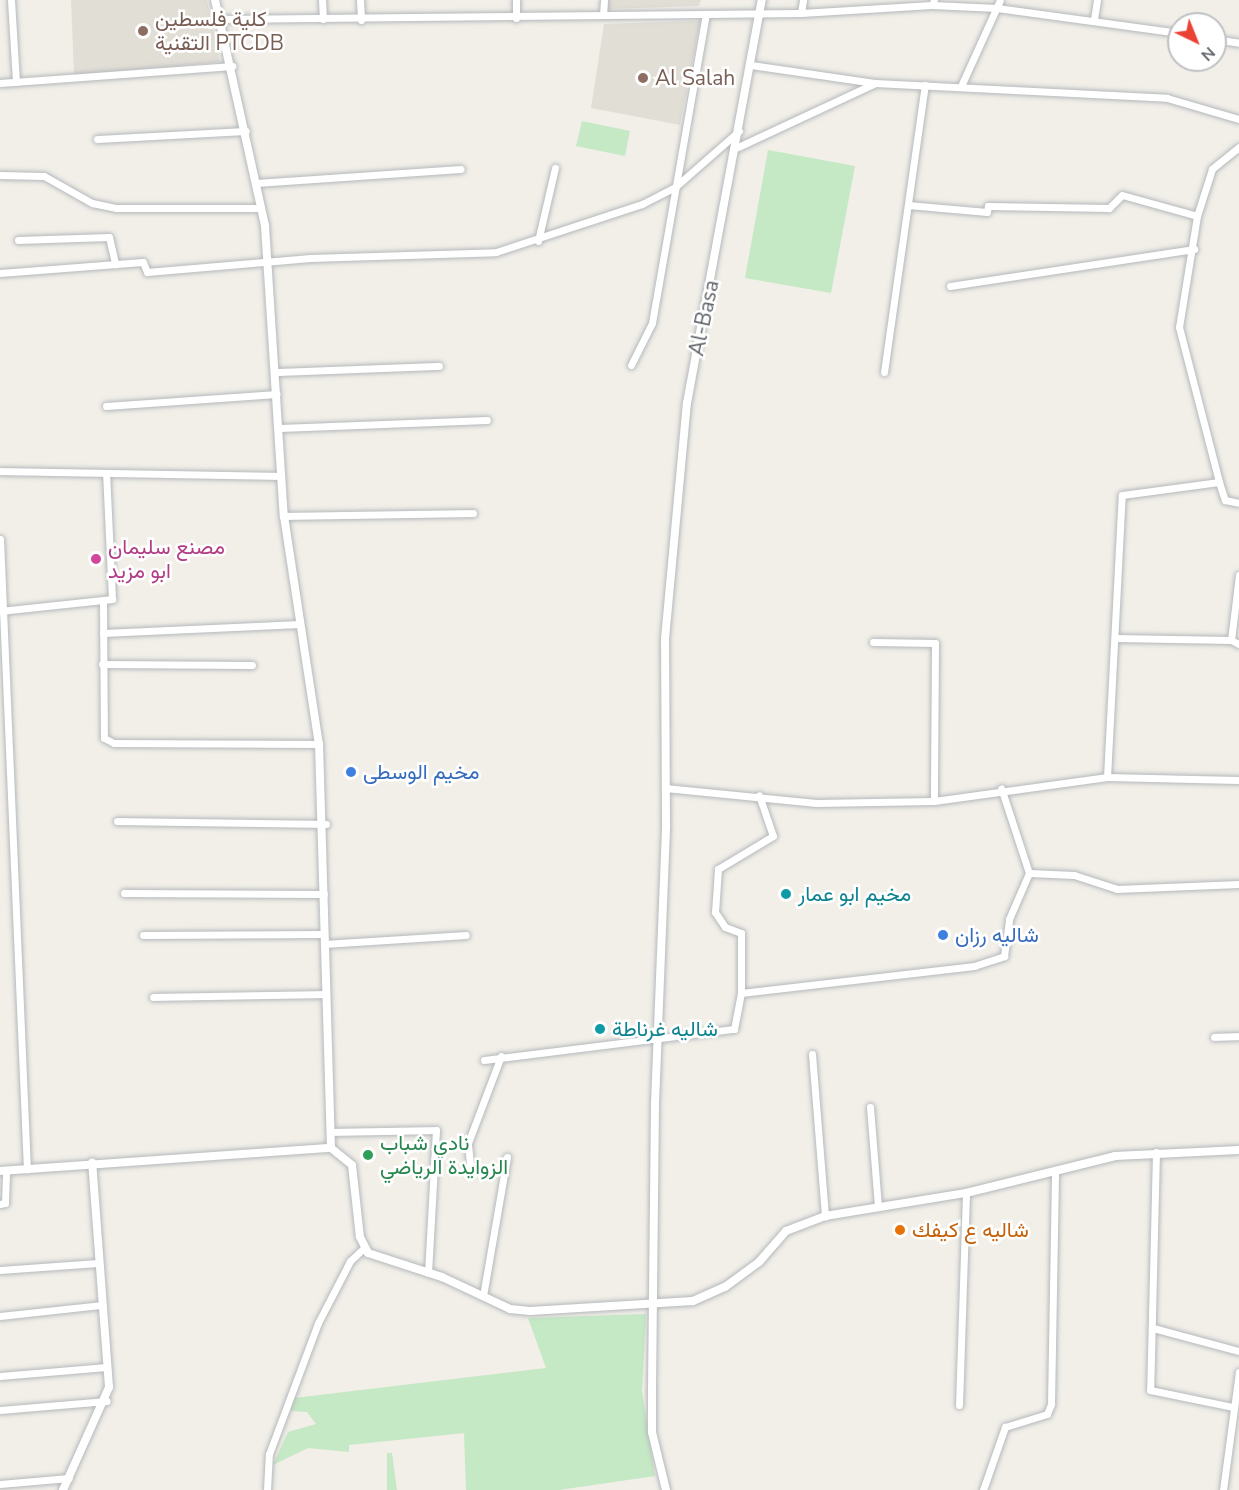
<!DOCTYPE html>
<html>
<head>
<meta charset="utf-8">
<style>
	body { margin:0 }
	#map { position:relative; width:1239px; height:1490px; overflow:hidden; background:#f1efe8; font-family:"Nunito Sans",Vazirmatn,sans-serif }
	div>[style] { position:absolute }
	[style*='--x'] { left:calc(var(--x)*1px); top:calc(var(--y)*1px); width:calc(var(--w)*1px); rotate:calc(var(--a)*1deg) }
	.education>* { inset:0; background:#e1ded6 }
	.green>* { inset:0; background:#c5e8c5 }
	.roads { filter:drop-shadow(0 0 2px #b5b8bc) drop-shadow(0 0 2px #b5b8bc) }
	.minor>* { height:7px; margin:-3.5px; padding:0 3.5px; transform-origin:3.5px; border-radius:3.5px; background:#fff }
	.tertiary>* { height:8px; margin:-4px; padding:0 4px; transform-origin:4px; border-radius:4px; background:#fff }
	.dots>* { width:16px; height:16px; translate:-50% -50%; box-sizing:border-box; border:3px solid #fff; border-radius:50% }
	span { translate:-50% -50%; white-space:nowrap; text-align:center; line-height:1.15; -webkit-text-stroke:5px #fff; paint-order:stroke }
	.education-label { font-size:21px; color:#785e54 }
	.left { translate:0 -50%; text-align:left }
	.street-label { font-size:21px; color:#5f6368 }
	.hotel-label { font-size:21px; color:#b23c85 }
	.shop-label { font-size:21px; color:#366cbe }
	.culture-label { font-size:21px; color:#0d838f }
	.leisure-label { font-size:21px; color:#27864d }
	.food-label { font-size:21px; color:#c56008 }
	.north { position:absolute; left:1167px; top:12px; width:60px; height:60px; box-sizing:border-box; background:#fff; border:2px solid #bfc1c3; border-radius:50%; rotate:137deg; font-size:16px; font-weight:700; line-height:24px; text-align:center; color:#5f6368 }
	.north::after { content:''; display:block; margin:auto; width:21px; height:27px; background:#ea4335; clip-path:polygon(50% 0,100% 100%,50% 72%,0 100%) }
</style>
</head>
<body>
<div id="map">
	<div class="education">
		<div style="clip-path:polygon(71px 0,207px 0,220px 62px,74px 75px)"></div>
		<div style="clip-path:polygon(608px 0,701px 0,699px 6px,607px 9px)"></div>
		<div style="clip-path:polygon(700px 21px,680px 125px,591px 108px,604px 24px)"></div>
	</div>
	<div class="green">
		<div style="clip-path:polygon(582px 121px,630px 131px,625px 156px,576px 146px)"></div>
		<div style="clip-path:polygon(768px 150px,855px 166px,831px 293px,745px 278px)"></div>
		<div style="clip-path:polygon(646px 1314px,642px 1391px,655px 1476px,559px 1490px,466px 1490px,464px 1433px,349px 1445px,349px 1452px,308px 1448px,273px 1465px,288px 1432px,316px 1424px,307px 1412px,291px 1411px,294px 1398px,546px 1368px,528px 1318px)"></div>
		<div style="clip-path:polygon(387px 1453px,392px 1453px,397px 1490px,387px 1490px)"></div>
	</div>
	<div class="roads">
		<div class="minor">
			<div style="--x:11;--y:0;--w:82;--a:86.5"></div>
			<div style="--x:322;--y:0;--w:19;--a:87"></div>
			<div style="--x:360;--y:0;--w:20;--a:87"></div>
			<div style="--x:516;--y:0;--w:18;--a:90"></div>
			<div style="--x:932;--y:5;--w:65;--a:2.6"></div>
			<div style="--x:997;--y:8;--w:184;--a:7.8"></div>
			<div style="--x:801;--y:13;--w:13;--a:-81"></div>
			<div style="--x:603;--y:15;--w:15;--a:-86"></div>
			<div style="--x:220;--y:19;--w:581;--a:-0.59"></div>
			<div style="--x:801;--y:13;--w:131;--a:-3.5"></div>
			<div style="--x:932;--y:5;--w:5;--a:-68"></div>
			<div style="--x:1094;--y:19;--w:19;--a:-81"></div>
			<div style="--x:1215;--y:39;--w:24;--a:9"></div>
			<div style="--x:751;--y:65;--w:125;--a:8.3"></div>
			<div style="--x:875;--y:83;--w:292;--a:2.9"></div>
			<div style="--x:1167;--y:98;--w:75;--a:16.3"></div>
			<div style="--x:0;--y:83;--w:233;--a:-4.2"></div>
			<div style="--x:961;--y:86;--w:94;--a:-65.6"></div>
			<div style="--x:97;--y:139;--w:149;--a:-3.1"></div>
			<div style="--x:738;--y:147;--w:151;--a:-25"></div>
			<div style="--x:1239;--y:147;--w:35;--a:141"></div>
			<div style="--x:1212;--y:169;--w:49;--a:107.7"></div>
			<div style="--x:1197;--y:216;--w:112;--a:99.2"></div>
			<div style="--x:1179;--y:327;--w:160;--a:75.5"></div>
			<div style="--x:1219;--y:482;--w:19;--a:72"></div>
			<div style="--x:1225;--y:500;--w:14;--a:12"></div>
			<div style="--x:0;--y:175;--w:44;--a:1.3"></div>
			<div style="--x:44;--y:176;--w:55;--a:29.4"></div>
			<div style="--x:92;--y:203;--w:25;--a:12"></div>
			<div style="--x:116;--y:208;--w:145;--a:0"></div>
			<div style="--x:256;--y:183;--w:205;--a:-3.9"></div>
			<div style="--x:908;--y:205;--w:79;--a:5.1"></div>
			<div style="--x:987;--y:212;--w:6;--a:-81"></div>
			<div style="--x:988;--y:206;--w:121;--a:0.9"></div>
			<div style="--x:1109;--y:208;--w:18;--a:-45"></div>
			<div style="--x:1122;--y:195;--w:78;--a:15.6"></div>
			<div style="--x:18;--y:240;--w:91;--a:-1.9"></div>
			<div style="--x:109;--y:237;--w:28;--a:77"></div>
			<div style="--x:538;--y:241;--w:75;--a:-76.9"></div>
			<div style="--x:0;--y:273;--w:143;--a:-4.4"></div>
			<div style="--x:143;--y:262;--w:11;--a:68"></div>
			<div style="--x:147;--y:272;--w:164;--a:-4.9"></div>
			<div style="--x:310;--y:258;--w:186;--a:-1.8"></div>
			<div style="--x:496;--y:252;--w:154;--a:-18.2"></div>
			<div style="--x:642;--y:204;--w:37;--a:-27"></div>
			<div style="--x:675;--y:187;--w:85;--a:-41.2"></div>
			<div style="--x:950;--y:286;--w:247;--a:-8.6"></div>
			<div style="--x:631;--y:365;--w:47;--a:-63.4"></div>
			<div style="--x:652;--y:323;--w:314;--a:-80.1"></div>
			<div style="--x:275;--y:372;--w:164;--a:-2.1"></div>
			<div style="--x:884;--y:372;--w:290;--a:-81.9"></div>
			<div style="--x:106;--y:406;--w:171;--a:-4"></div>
			<div style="--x:280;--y:428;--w:207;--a:-2.2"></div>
			<div style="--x:0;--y:471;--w:280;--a:1"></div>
			<div style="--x:284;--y:516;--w:189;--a:-0.9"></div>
			<div style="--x:0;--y:539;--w:631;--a:87.55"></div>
			<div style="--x:1239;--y:575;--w:65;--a:97"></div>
			<div style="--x:1231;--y:640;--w:9;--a:27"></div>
			<div style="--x:103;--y:603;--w:135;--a:89.6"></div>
			<div style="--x:104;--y:738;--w:11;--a:27"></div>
			<div style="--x:114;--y:743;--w:205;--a:0.3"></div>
			<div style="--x:0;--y:611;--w:113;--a:-6.1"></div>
			<div style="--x:112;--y:599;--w:125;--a:-92.7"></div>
			<div style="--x:103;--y:633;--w:197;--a:-2.6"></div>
			<div style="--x:1115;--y:638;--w:116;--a:1"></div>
			<div style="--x:873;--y:642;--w:62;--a:0.9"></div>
			<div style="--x:935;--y:643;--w:158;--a:90.4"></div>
			<div style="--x:102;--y:664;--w:150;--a:0.4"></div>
			<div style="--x:1107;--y:777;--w:282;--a:-87"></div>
			<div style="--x:1122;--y:495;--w:98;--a:-7.6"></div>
			<div style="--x:665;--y:788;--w:152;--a:5.7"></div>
			<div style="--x:816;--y:803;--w:118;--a:-1"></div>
			<div style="--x:934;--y:801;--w:175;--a:-7.9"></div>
			<div style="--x:1107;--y:777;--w:132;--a:1.3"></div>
			<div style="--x:117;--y:821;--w:209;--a:0.8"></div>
			<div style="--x:1029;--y:873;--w:45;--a:2.5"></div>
			<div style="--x:1074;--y:875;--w:45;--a:18"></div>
			<div style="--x:1117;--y:889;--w:122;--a:-2.3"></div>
			<div style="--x:124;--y:893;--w:200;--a:0.3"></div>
			<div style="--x:143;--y:935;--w:181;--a:-0.3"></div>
			<div style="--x:324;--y:944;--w:142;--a:-3.6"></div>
			<div style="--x:741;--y:993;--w:235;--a:-6.6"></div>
			<div style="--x:974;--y:966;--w:32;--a:-18"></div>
			<div style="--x:1004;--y:956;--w:37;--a:-82"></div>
			<div style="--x:1009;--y:919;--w:50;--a:-66.5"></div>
			<div style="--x:1029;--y:873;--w:89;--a:-108.2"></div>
			<div style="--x:153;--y:997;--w:172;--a:-1"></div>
			<div style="--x:1214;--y:1037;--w:25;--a:-2"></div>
			<div style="--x:812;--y:1054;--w:163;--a:85.4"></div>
			<div style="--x:484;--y:1060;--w:252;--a:-7.1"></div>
			<div style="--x:734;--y:1029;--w:37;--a:-79"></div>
			<div style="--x:741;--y:993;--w:60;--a:-90"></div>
			<div style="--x:741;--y:933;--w:17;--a:-159"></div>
			<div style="--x:725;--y:927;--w:18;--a:-124"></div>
			<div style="--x:715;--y:912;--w:43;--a:-86"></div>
			<div style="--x:718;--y:869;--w:64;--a:-31"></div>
			<div style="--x:773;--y:836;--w:43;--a:-108.9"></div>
			<div style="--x:870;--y:1107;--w:100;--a:85.4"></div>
			<div style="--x:331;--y:1132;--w:105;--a:-1.1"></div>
			<div style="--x:436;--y:1130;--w:143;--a:93.2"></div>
			<div style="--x:1156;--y:1152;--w:238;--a:91.4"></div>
			<div style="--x:1150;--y:1390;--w:85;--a:11.6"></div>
			<div style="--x:471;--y:1173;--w:30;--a:-96"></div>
			<div style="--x:468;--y:1143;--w:93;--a:-69.2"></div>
			<div style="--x:0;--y:1204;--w:5;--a:-11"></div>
			<div style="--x:5;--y:1203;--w:32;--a:-88"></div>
			<div style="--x:0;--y:1270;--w:98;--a:-4.1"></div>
			<div style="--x:483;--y:1296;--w:141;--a:-80.2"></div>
			<div style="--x:0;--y:1316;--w:103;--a:-6.2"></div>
			<div style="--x:1153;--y:1328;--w:89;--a:15"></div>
			<div style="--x:0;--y:1376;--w:107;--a:-4.8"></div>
			<div style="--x:959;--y:1405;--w:212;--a:-88.1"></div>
			<div style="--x:0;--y:1410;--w:107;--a:-4.8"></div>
			<div style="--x:0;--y:1484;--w:69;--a:-5"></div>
			<div style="--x:267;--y:1490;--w:36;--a:-87"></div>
			<div style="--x:269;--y:1454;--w:140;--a:-69.5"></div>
			<div style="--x:318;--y:1323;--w:70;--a:-62.7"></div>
			<div style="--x:350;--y:1261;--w:19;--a:-43"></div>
			<div style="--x:983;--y:1490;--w:67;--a:-70.8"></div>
			<div style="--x:1005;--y:1427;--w:44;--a:-17.2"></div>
			<div style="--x:1047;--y:1414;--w:11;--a:-68"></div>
			<div style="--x:1051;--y:1404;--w:232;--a:-89"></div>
			<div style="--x:1223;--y:1490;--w:119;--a:-82.3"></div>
		</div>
		<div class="tertiary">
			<div style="--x:215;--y:0;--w:231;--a:77.5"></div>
			<div style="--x:265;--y:226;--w:291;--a:86.3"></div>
			<div style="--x:284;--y:516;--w:231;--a:81.3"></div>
			<div style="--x:319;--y:744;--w:404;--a:88.3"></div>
			<div style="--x:0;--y:1171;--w:332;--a:-4"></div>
			<div style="--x:331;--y:1148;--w:27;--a:39"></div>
			<div style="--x:352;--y:1165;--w:72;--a:83.7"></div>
			<div style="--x:360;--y:1237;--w:18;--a:63"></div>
			<div style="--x:368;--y:1253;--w:78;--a:18"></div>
			<div style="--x:442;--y:1277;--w:75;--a:25.2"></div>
			<div style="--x:510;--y:1309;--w:20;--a:6"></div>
			<div style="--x:530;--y:1311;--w:163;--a:-3.5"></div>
			<div style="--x:693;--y:1301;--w:35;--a:-24"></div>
			<div style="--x:725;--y:1287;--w:42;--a:-36.3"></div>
			<div style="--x:759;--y:1262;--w:41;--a:-48.9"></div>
			<div style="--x:786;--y:1231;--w:42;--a:-21"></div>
			<div style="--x:825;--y:1216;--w:143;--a:-9.3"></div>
			<div style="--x:966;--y:1193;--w:154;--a:-13.9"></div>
			<div style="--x:1115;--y:1156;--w:124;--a:-2.8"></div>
			<div style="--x:63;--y:1490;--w:113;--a:-65.9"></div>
			<div style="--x:109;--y:1387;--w:225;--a:-94.3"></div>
			<div style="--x:666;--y:1490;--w:60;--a:-103.6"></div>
			<div style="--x:652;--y:1432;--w:42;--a:-90"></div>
			<div style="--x:652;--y:1390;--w:287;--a:-89.4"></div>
			<div style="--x:655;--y:1103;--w:279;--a:-87.7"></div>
			<div style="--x:666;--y:824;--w:185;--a:-90.3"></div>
			<div style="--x:665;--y:639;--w:237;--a:-84.7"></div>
			<div style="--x:687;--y:403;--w:410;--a:-79.5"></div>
		</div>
	</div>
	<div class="dots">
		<div style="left:143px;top:31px;background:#8d6e63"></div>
		<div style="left:643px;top:78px;background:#8d6e63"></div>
		<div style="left:96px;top:559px;background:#d1479c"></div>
		<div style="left:351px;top:772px;background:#3f7fe0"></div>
		<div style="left:786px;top:894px;background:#0f9aa8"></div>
		<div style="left:943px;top:935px;background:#3f7fe0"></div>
		<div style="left:600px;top:1029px;background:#0f9aa8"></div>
		<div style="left:368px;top:1155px;background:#2e9e5b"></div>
		<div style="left:900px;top:1230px;background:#e8710a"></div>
	</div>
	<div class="education-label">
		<span class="left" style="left:155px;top:31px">كلية فلسطين<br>التقنية PTCDB</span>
		<span class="left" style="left:655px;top:78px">Al Salah</span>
	</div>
	<div class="street-label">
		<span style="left:704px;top:318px;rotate:-78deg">Al-Basa</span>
	</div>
	<div class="hotel-label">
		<span class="left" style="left:108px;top:559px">مصنع سليمان<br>ابو مزيد</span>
	</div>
	<div class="shop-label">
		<span class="left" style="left:363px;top:772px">مخيم الوسطى</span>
		<span class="left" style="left:955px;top:935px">شاليه رزان</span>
	</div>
	<div class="culture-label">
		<span class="left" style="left:798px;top:894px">مخيم ابو عمار</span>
		<span class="left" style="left:612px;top:1029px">شاليه غرناطة</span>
	</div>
	<div class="leisure-label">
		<span class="left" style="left:380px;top:1155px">نادي شباب<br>الزوايدة الرياضي</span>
	</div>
	<div class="food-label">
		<span class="left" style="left:912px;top:1230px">شاليه ع كيفك</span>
	</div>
	<div class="north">N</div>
</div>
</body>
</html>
